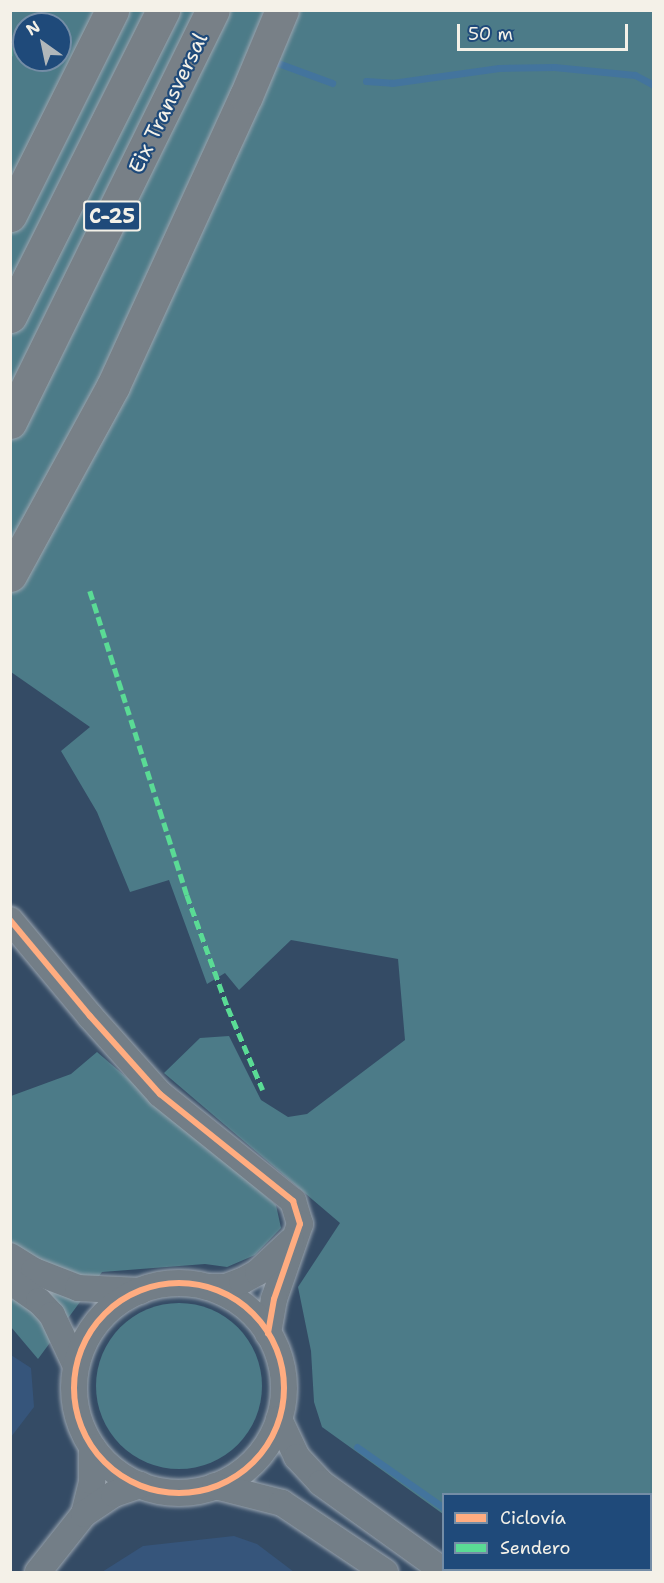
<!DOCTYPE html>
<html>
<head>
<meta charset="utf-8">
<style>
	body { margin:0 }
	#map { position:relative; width:664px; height:1583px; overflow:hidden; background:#344b65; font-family:"Shantell Sans",sans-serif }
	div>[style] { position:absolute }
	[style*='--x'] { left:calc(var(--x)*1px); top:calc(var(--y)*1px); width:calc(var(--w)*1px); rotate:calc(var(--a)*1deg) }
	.built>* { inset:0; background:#36557b }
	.green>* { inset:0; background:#4c7b88 }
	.round { border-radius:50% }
	.stream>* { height:7px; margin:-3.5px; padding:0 3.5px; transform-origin:3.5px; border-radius:3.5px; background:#43749d }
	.roads { filter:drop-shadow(0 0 2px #9ba5af) drop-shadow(0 0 2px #9ba5af) }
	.minor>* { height:26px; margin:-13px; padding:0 13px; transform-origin:13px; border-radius:13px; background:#737e87 }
	.minor>.ring { margin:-13px; padding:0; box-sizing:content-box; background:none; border:26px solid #737e87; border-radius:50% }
	.highway>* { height:33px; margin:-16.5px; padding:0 16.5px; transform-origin:16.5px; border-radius:16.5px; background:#788087 }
	.quiet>* { height:4.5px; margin-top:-2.25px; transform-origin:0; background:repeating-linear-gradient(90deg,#5adb95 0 9px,transparent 0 13.5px) }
	.cycleway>* { height:6px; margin:-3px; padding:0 3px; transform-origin:3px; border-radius:3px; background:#ffac80 }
	.cycleway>.ring { margin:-3px; padding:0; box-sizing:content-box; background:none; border:6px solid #ffac80; border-radius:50% }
	span { translate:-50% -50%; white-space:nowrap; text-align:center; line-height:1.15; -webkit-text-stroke:4.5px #1f4a7a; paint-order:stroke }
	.shield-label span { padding:2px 4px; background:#1f4a7a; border:2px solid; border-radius:4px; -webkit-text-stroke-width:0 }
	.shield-label { font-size:20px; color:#f4f1e8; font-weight:700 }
	.street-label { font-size:21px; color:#f4f1e8 }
	.frame { position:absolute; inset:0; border:12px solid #f4f1e8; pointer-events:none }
	.legend { position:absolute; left:442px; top:1493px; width:210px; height:78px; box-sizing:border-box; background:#1f4a7a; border:2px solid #748da6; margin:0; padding:8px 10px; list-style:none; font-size:18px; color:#f4f1e8 }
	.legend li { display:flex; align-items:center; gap:12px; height:30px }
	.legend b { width:30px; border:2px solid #748da6 }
	.north { position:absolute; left:12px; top:12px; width:60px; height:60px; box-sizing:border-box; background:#1f4a7a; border:2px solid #748da6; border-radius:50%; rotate:327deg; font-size:16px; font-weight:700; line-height:24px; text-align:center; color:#f4f1e8 }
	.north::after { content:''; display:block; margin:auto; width:21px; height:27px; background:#b1b7ba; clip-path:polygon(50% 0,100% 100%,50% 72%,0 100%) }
	.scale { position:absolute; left:457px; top:24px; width:171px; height:27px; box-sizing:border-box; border:3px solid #f4f1e8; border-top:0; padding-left:8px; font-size:18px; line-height:21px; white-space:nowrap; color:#f4f1e8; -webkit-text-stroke:4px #1f4a7a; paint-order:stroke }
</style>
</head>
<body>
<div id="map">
	<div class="built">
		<div style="clip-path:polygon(11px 1355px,31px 1368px,34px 1407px,11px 1437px)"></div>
		<div style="clip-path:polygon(234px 1536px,257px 1544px,294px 1572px,102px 1572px,143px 1546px)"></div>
	</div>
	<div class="green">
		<div style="clip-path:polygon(evenodd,10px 11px,653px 11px,653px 1542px,651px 1542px,650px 1494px,444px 1494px,443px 1514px,322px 1427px,314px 1402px,311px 1351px,298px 1287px,340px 1223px,164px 1073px,200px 1038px,229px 1036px,261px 1100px,288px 1117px,307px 1114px,405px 1040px,398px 959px,291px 940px,239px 990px,225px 973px,207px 984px,169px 880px,130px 892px,97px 812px,61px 751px,90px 727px,11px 672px,10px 11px,24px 24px,60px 24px,60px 60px,24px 60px,24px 24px)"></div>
		<div style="clip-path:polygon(97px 1052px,276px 1205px,281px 1228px,255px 1255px,227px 1267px,205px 1264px,102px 1272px,38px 1359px,11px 1327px,11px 1096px,71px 1074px)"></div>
		<div class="round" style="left:96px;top:1303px;width:166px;height:166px"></div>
		<div style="clip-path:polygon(530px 1570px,601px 1570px,600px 1572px,535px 1572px)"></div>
	</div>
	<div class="stream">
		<div style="--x:275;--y:62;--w:61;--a:20.2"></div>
		<div style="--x:366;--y:81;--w:26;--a:4"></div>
		<div style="--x:392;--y:83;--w:108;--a:-8"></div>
		<div style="--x:499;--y:68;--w:55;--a:-1"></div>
		<div style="--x:554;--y:67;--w:81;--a:5.6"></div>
		<div style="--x:635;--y:75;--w:21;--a:28"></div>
		<div style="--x:357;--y:1447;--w:106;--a:35"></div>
		<div style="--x:537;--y:1570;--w:5;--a:22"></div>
	</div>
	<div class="roads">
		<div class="minor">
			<div style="--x:10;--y:920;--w:125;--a:50.2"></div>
			<div style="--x:90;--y:1016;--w:105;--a:48.1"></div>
			<div style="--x:160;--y:1094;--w:171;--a:38.8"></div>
			<div style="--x:293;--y:1201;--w:24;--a:73"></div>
			<div style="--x:300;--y:1224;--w:79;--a:109.1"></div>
			<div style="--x:274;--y:1299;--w:35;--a:100"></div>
			<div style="--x:10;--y:1256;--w:28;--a:32"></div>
			<div style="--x:34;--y:1271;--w:47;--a:21.1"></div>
			<div style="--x:78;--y:1288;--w:62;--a:2.8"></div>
			<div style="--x:10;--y:1281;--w:35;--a:35"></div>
			<div style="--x:39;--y:1301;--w:19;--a:47"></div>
			<div style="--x:52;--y:1315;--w:56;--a:64.8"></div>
			<div class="ring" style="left:74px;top:1283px;width:184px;height:184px"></div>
			<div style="--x:208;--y:1287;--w:18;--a:0"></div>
			<div style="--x:226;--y:1287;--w:17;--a:-21"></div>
			<div style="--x:242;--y:1281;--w:18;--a:-29"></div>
			<div style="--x:258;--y:1272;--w:45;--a:-43.2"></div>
			<div style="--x:279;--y:1419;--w:42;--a:64.7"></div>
			<div style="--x:297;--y:1457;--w:35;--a:47"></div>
			<div style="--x:321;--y:1483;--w:153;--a:35.7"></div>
			<div style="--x:215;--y:1486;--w:69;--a:14.2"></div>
			<div style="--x:282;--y:1503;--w:124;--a:33.8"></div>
			<div style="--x:84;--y:1514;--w:34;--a:-76"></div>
			<div style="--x:92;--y:1481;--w:34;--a:-90"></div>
			<div style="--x:38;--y:1572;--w:74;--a:-51.6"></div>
			<div style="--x:84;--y:1514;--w:36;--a:-34"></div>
			<div style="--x:114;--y:1494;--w:28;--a:-19"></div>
		</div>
		<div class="highway">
			<div style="--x:10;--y:215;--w:229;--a:-63.5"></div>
			<div style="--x:10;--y:316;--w:342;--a:-63.4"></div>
			<div style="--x:10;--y:422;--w:459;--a:-63.8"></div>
			<div style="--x:10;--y:575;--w:215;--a:-61.4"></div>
			<div style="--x:113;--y:386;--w:319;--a:-65.4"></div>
			<div style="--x:246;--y:96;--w:93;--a:-67.3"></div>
		</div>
	</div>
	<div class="quiet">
		<div style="--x:10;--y:47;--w:13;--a:90"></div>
		<div style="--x:90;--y:591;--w:319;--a:72.3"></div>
		<div style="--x:187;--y:895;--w:120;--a:70.1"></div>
		<div style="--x:228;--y:1008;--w:89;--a:66.9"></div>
	</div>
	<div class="cycleway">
		<div style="--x:10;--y:920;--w:125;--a:50.2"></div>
		<div style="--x:90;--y:1016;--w:105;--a:48.1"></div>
		<div style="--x:160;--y:1094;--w:171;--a:38.8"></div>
		<div style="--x:293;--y:1201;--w:24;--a:73"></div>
		<div style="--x:300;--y:1224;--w:79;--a:109.1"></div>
		<div style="--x:274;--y:1299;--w:35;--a:100"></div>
		<div class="ring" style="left:74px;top:1283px;width:204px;height:204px"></div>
	</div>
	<div class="shield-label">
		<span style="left:112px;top:216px">C-25</span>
	</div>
	<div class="street-label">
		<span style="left:168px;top:103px;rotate:-64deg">Eix Transversal</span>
	</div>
	<div class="frame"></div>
	<ul class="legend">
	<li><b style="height:8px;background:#ffac80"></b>Ciclovía</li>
	<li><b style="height:8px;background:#5adb95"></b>Sendero</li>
	</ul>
	<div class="north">N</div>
	<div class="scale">50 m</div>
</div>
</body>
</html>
